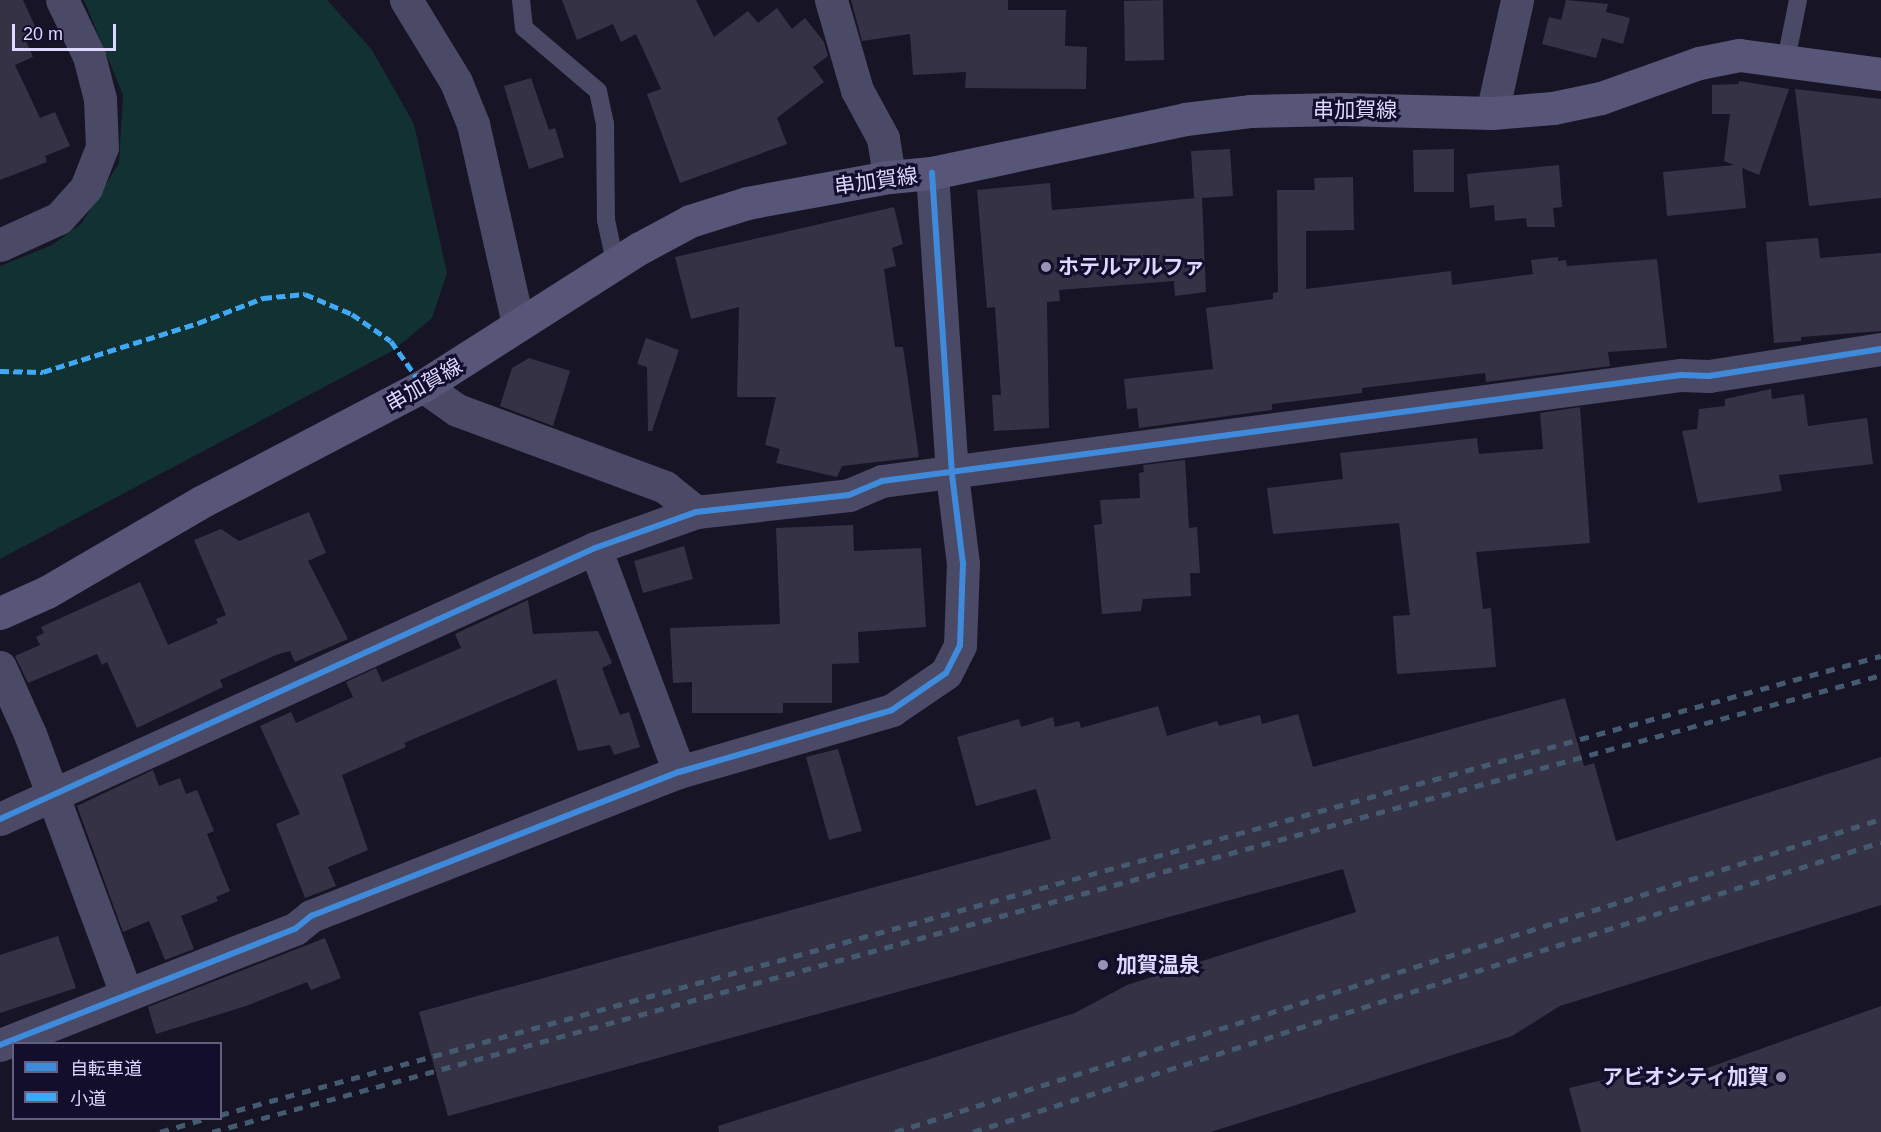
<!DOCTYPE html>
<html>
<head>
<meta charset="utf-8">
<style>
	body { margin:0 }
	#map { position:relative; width:1881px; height:1132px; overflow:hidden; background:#171425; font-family:Helvetica,"Noto Sans JP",sans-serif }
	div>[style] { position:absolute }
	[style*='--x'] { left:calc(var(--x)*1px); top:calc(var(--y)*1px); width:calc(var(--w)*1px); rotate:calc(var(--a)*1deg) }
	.green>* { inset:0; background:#113132 }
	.building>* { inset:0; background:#363246 }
	.service>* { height:18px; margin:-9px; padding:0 9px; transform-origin:9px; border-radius:9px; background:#4a4966 }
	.minor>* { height:33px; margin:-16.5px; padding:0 16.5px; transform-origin:16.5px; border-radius:16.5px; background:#4a4966 }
	.tertiary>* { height:33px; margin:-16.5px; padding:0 16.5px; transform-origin:16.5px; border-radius:16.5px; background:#4a4966 }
	.secondary>* { height:33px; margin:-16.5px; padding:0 16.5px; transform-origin:16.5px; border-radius:16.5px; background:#585678 }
	.rail>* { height:4.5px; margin-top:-2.25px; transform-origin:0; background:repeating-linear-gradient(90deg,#445a6e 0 9px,transparent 0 17px) }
	.quiet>* { height:4.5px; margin-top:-2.25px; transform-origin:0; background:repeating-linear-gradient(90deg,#3fa9f5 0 9px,transparent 0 13.5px) }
	.cycleway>* { height:6px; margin:-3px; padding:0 3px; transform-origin:3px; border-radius:3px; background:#408adc }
	.dots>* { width:16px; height:16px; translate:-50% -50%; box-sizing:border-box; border:3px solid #130e2b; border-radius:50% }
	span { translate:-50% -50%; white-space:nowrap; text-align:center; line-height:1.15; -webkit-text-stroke:6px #130e2b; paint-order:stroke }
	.street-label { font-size:21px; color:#dcd8ff }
	.poi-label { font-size:21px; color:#dcd8ff; font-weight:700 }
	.left { translate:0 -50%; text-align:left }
	.right { translate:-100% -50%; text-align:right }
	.legend { position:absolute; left:12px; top:1042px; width:210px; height:78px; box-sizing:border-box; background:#130e2b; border:2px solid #635f80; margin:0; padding:8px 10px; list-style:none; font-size:18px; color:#dcd8ff }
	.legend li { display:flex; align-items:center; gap:12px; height:30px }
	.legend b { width:30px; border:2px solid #635f80 }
	.scale { position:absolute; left:12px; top:24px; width:104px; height:27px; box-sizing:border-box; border:3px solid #dcd8ff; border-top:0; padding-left:8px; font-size:18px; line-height:21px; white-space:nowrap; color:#dcd8ff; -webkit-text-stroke:4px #130e2b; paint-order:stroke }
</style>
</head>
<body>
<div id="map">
	<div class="green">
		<div style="clip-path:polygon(84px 0,327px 0,372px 50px,414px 124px,447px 273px,432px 318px,394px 350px,0 559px,0 266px,52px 245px,81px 224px,119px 163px,123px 95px)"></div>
	</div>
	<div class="building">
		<div style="clip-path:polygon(0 0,23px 0,39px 35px,26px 41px,33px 57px,15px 65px,40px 118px,55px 112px,70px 146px,45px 156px,47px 162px,0 180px)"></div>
		<div style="clip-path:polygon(562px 0,696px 0,714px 37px,748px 11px,758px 23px,777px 8px,792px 29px,805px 18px,824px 42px,828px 56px,813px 67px,824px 82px,777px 118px,787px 144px,680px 183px,647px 94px,661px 89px,636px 34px,621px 42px,613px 24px,577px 40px)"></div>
		<div style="clip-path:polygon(851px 0,1008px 0,1008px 10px,1066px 10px,1065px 46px,1087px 47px,1086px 89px,965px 88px,966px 72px,913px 75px,910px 34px,862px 41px)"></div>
		<div style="clip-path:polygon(1163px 0,1164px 60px,1125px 61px,1124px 1px)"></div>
		<div style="clip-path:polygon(1566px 0,1608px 4px,1606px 12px,1630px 18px,1623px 44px,1602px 38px,1596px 58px,1542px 44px,1549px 17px,1561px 20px)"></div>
		<div style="clip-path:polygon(531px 78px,549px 130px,555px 128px,564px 157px,529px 169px,504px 86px)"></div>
		<div style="clip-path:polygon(1739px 81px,1789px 89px,1759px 175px,1742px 168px,1746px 208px,1667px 216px,1663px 172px,1734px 165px,1724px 161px,1730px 114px,1712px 114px,1712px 85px,1739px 84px)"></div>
		<div style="clip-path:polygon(1795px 89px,1881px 99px,1881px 198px,1809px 206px)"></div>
		<div style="clip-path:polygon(1230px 149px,1233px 196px,1202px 198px,1206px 292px,1175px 296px,1174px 281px,1059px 290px,1060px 301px,1047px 302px,1049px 428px,994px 431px,992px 395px,1001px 395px,995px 307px,987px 308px,977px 190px,1050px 183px,1052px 210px,1198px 198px,1194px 198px,1191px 151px)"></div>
		<div style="clip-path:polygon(1454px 149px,1454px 192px,1414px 192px,1413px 150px)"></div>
		<div style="clip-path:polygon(1559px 165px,1562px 207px,1553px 208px,1555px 227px,1527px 227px,1526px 218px,1495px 221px,1494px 205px,1470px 208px,1467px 174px)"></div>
		<div style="clip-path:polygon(1353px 177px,1354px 230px,1306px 231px,1306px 289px,1451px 271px,1452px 285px,1533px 274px,1531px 260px,1558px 257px,1558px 261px,1566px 260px,1567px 266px,1657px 259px,1667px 348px,1608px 352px,1610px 366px,1486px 382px,1485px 373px,1362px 388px,1362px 393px,1272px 404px,1272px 410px,1139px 428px,1137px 408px,1127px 409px,1124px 379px,1213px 369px,1206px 308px,1273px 299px,1273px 293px,1278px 292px,1277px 190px,1315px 190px,1314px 178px)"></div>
		<div style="clip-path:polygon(894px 207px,903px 244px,892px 248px,896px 266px,884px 269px,895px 347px,903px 347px,919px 457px,842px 466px,837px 477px,776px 463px,780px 449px,765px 445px,776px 397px,737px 397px,739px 307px,691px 319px,675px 257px)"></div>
		<div style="clip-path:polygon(1818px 238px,1820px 258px,1881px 253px,1881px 331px,1801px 337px,1801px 341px,1774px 343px,1766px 242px)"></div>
		<div style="clip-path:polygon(646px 338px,679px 350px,652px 431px,648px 431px,647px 367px,637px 364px)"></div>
		<div style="clip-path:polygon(529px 358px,570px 371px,553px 426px,500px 406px,512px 368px)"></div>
		<div style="clip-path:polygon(1771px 389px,1772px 399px,1804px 394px,1808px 426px,1867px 418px,1873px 464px,1779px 475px,1782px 491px,1698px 503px,1682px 431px,1697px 429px,1699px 409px,1725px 406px,1725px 399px)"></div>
		<div style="clip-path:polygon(1580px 407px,1590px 543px,1476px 552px,1483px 609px,1491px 608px,1496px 667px,1397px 674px,1393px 616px,1410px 615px,1399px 523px,1273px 534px,1267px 488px,1343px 479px,1340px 453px,1477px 438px,1479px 454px,1543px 449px,1540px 413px)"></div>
		<div style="clip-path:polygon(1185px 460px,1189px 528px,1197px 527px,1200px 573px,1190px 573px,1191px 596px,1143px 599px,1141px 611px,1102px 614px,1094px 525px,1102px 524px,1100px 500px,1140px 498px,1139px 473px,1144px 472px,1143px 465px)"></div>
		<div style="clip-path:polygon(309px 512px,326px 553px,308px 561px,348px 639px,295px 662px,290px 651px,276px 655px,220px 680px,223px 687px,137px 728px,107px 662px,102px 665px,97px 654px,28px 683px,15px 656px,40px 645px,36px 637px,44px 633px,41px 627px,140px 582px,168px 645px,218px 623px,216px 619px,226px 615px,194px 540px,221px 529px,239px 541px)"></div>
		<div style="clip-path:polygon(853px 525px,854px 551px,921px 548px,926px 627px,858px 632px,859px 663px,832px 664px,832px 703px,783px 703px,783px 713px,692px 713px,692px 682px,673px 683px,670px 628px,780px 624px,776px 528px)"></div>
		<div style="clip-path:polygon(684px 546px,693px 579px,643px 593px,634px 561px)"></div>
		<div style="clip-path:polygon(528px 600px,533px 634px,598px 631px,612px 663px,602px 668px,620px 715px,629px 712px,640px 747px,614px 755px,610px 745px,578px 751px,556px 679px,404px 743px,406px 747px,342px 775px,368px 850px,328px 867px,336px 886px,305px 898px,276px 824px,300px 814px,260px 726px,291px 712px,296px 723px,353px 697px,346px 682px,376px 668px,382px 682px,461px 648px,455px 634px)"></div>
		<div style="clip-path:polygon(1565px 698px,1584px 766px,1594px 763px,1616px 841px,1881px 757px,1881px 905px,1560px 1006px,1512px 1036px,1211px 1132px,719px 1132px,718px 1126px,1075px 1013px,1127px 985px,1356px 912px,1343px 869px,448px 1116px,419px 1012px,1051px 839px,1036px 789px,976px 806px,957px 737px,1019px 719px,1021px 727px,1053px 717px,1055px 727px,1079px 721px,1081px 728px,1158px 706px,1167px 736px,1217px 721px,1219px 726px,1260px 715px,1262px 724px,1298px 714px,1313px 767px)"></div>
		<div style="clip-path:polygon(838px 749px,862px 831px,829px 840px,806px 757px)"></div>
		<div style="clip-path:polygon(153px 770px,159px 786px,180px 778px,186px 794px,197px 790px,214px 831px,207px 834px,230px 891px,216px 897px,218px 901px,181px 916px,194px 949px,165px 960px,149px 921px,123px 932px,77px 806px)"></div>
		<div style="clip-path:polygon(58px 936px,76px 988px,0 1013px,0 955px)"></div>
		<div style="clip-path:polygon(325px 938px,341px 978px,311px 990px,307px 982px,246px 1006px,156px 1034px,148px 1007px)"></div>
		<div style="clip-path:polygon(1881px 1006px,1881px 1132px,1581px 1132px,1569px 1088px,1650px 1069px,1657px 1086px)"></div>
	</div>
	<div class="service">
		<div style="--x:521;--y:0;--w:28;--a:84"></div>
		<div style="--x:524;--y:28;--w:97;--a:40.4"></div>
		<div style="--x:598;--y:91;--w:34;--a:78"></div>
		<div style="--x:605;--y:124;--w:96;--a:89.4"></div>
		<div style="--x:606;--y:220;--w:43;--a:77.9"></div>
		<div style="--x:1786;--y:60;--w:61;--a:-78.7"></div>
	</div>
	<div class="minor">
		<div style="--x:831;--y:0;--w:94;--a:73.9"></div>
		<div style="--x:857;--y:90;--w:55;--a:61.6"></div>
		<div style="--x:883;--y:138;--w:39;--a:81"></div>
		<div style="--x:1492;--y:113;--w:116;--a:-77.5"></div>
		<div style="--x:0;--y:245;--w:65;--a:-24.6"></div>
		<div style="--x:59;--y:218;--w:40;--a:-48"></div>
		<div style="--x:86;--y:188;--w:44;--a:-68.7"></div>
		<div style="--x:102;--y:147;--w:48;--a:-92.4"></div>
		<div style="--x:100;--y:99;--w:44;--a:-104.3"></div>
		<div style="--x:89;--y:56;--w:62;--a:-115.7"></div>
		<div style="--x:423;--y:386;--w:42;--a:35.2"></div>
		<div style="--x:457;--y:410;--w:222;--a:20.3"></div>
		<div style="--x:665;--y:487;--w:40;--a:39"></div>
		<div style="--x:595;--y:548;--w:239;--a:69.4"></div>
		<div style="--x:0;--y:667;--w:73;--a:65.9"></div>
		<div style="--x:30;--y:734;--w:277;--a:69.7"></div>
		<div style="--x:0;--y:819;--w:654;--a:-24.49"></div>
		<div style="--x:595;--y:548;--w:107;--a:-19.6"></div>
		<div style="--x:696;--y:512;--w:154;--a:-6.3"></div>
		<div style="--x:849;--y:495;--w:36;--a:-23"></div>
		<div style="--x:882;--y:481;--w:806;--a:-7.56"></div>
		<div style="--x:1681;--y:375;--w:28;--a:2"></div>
		<div style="--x:1709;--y:376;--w:174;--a:-8.9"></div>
		<div style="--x:0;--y:1045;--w:317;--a:-21.5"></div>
		<div style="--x:295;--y:929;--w:21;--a:-39"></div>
		<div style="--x:311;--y:916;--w:395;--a:-21.4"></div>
		<div style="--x:679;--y:772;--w:222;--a:-16.2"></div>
		<div style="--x:892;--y:710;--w:65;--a:-34.4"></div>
		<div style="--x:946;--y:673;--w:31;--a:-63"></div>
		<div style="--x:960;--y:645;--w:81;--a:-87.9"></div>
		<div style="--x:963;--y:564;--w:91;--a:-97"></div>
		<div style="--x:952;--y:474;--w:302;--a:-93.8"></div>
	</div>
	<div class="tertiary">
		<div style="--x:406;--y:0;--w:96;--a:58.6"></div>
		<div style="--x:456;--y:82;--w:45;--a:68"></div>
		<div style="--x:473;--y:124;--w:204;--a:77.3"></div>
	</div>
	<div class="secondary">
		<div style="--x:0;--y:613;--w:51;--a:-24.1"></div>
		<div style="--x:47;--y:592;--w:178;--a:-30.3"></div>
		<div style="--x:201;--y:502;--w:250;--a:-27.6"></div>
		<div style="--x:423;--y:386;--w:257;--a:-32.5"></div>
		<div style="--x:640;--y:248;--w:57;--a:-28.4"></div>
		<div style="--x:690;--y:221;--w:60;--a:-17.5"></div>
		<div style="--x:747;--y:203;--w:144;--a:-10.4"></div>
		<div style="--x:889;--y:177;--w:43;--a:-5.3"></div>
		<div style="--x:932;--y:173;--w:259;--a:-12"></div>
		<div style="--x:1185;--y:119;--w:65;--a:-7"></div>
		<div style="--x:1250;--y:111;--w:91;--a:-1.3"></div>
		<div style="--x:1341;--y:109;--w:151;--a:1.5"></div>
		<div style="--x:1492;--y:113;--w:61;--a:-4.7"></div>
		<div style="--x:1553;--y:108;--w:49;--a:-11.8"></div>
		<div style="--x:1601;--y:98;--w:104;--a:-19.7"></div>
		<div style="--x:1699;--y:63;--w:41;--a:-11.3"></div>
		<div style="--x:1739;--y:55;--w:143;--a:7.6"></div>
	</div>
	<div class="rail">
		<div style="--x:220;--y:1115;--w:1723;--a:-15.45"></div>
		<div style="--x:160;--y:1132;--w:50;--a:-16.3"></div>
		<div style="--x:212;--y:1132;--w:1730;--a:-15.31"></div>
		<div style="--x:895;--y:1132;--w:1034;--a:-17.61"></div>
		<div style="--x:973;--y:1132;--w:953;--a:-17.71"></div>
	</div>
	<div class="quiet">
		<div style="--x:0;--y:371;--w:43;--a:1.3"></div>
		<div style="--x:43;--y:372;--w:163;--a:-17.5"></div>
		<div style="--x:198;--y:323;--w:70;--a:-21"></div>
		<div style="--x:263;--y:298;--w:42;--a:-5.4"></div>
		<div style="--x:305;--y:294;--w:51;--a:23.1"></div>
		<div style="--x:352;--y:314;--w:47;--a:34.7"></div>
		<div style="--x:391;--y:341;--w:55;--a:54.6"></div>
	</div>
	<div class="cycleway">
		<div style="--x:0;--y:819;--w:654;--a:-24.49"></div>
		<div style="--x:595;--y:548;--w:107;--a:-19.6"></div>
		<div style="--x:696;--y:512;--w:154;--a:-6.3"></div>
		<div style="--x:849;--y:495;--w:36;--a:-23"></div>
		<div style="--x:882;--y:481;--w:806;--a:-7.56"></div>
		<div style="--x:1681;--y:375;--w:28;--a:2"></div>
		<div style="--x:1709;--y:376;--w:174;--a:-8.9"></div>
		<div style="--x:0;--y:1045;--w:317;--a:-21.5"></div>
		<div style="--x:295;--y:929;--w:21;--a:-39"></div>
		<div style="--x:311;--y:916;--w:395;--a:-21.4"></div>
		<div style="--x:679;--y:772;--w:222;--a:-16.2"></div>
		<div style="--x:892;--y:710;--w:65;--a:-34.4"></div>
		<div style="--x:946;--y:673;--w:31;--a:-63"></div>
		<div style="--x:960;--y:645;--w:81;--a:-87.9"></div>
		<div style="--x:963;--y:564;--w:91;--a:-97"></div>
		<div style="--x:952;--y:474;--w:302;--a:-93.8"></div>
	</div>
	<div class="dots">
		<div style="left:1046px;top:267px;background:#9793b3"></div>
		<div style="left:1103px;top:965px;background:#9793b3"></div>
		<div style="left:1781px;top:1077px;background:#9793b3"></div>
	</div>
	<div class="street-label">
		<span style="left:1355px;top:110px">串加賀線</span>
		<span style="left:876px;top:181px;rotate:-8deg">串加賀線</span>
		<span style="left:424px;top:385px;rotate:-30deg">串加賀線</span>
	</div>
	<div class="poi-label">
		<span class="left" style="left:1058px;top:267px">ホテルアルファ</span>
		<span class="left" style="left:1116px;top:965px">加賀温泉</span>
		<span class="right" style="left:1769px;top:1077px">アビオシティ加賀</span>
	</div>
	<ul class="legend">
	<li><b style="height:8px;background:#408adc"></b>自転車道</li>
	<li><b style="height:8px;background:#3fa9f5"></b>小道</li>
	</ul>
	<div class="scale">20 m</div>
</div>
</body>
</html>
